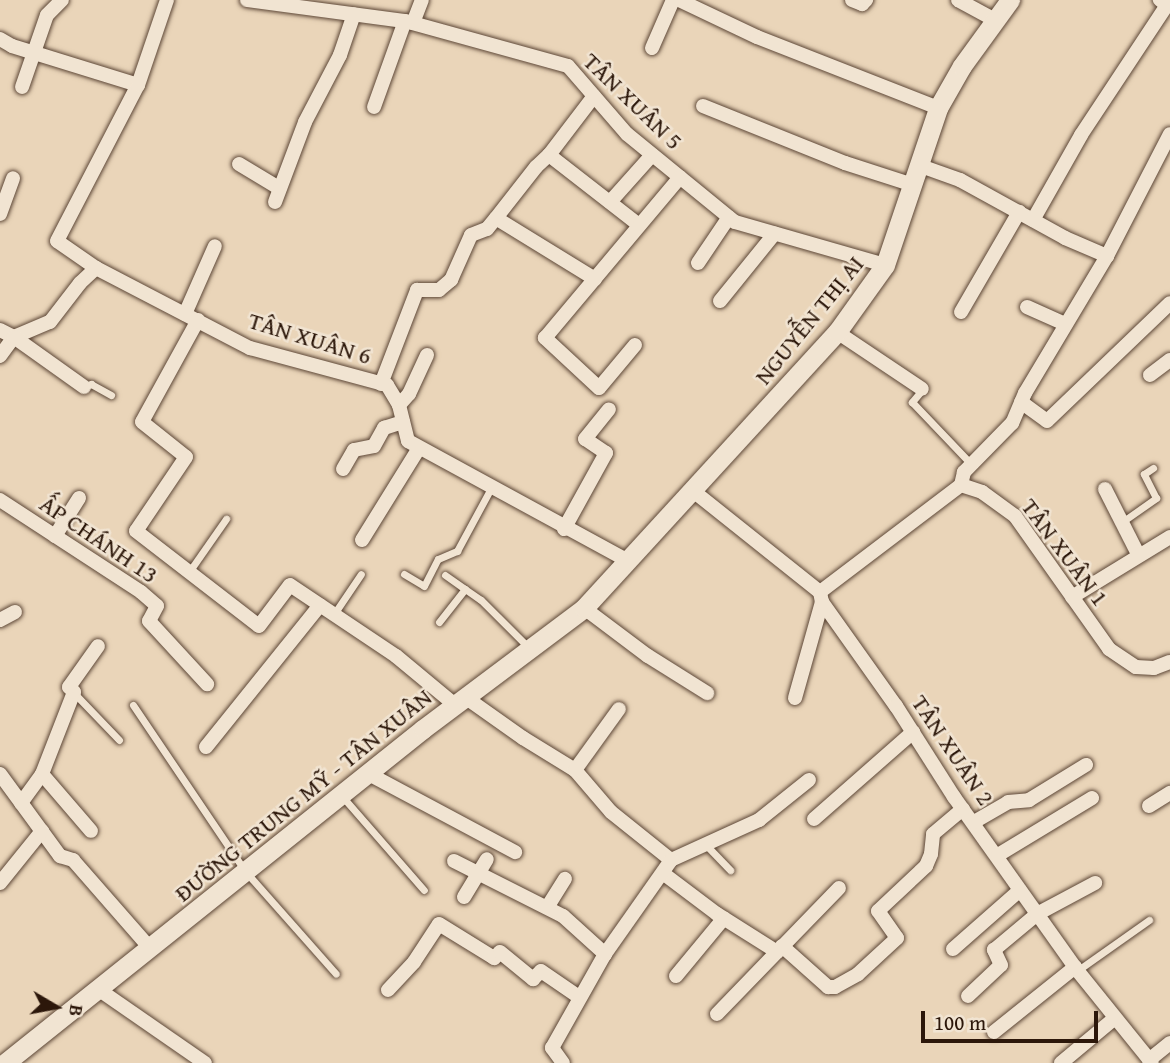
<!DOCTYPE html>
<html>
<head>
<meta charset="utf-8">
<style>
	body { margin:0 }
	#map { position:relative; width:1170px; height:1063px; overflow:hidden; background:#ead5b9; font-family:"Gentium Book Plus",serif }
	div>[style] { position:absolute }
	[style*='--x'] { left:calc(var(--x)*1px); top:calc(var(--y)*1px); width:calc(var(--w)*1px); rotate:calc(var(--a)*1deg) }
	.roads { filter:drop-shadow(0 0 2px #5c4636) drop-shadow(0 0 2px #5c4636) }
	.lane>* { height:7px; margin:-3.5px; padding:0 3.5px; transform-origin:3.5px; border-radius:3.5px; background:#f1e4d2 }
	.street>* { height:14px; margin:-7px; padding:0 7px; transform-origin:7px; border-radius:7px; background:#f1e4d2 }
	.secondary>* { height:19px; margin:-9.5px; padding:0 9.5px; transform-origin:9.5px; border-radius:9.5px; background:#f1e4d2 }
	span { translate:-50% -50%; white-space:nowrap; text-align:center; line-height:1.15; -webkit-text-stroke:5px #f1e4d2; paint-order:stroke }
	.street-label { font-size:24px; color:#2c170a }
	.north { position:absolute; left:21px; top:972px; width:70px; height:70px; -webkit-text-stroke:5px #f1e4d2; paint-order:stroke; rotate:100deg; font-size:19px; font-weight:700; line-height:28px; text-align:center; color:#2c170a }
	.north::after { content:''; display:block; margin:auto; width:24px; height:32px; background:#2c170a; clip-path:polygon(50% 0,100% 100%,50% 72%,0 100%) }
	.scale { position:absolute; left:921px; top:1011px; width:177px; height:32px; box-sizing:border-box; border:4px solid #2c170a; border-top:0; padding-left:9px; font-size:21px; line-height:24px; white-space:nowrap; color:#2c170a; -webkit-text-stroke:5px #f1e4d2; paint-order:stroke }
</style>
</head>
<body>
<div id="map">
	<div class="roads">
		<div class="lane">
			<div style="--x:84;--y:387;--w:8;--a:-23"></div>
			<div style="--x:91;--y:384;--w:23;--a:29"></div>
			<div style="--x:922;--y:390;--w:16;--a:130"></div>
			<div style="--x:912;--y:402;--w:86;--a:46.4"></div>
			<div style="--x:1122;--y:522;--w:42;--a:-35.2"></div>
			<div style="--x:1156;--y:498;--w:27;--a:-117"></div>
			<div style="--x:1144;--y:474;--w:11;--a:-34"></div>
			<div style="--x:189;--y:572;--w:65;--a:-55.1"></div>
			<div style="--x:404;--y:574;--w:23;--a:31"></div>
			<div style="--x:424;--y:586;--w:30;--a:-63"></div>
			<div style="--x:438;--y:559;--w:21;--a:-23"></div>
			<div style="--x:457;--y:551;--w:72;--a:-61.6"></div>
			<div style="--x:445;--y:575;--w:24;--a:35"></div>
			<div style="--x:334;--y:614;--w:48;--a:-56"></div>
			<div style="--x:439;--y:622;--w:42;--a:-51.8"></div>
			<div style="--x:465;--y:589;--w:19;--a:35"></div>
			<div style="--x:481;--y:600;--w:68;--a:45"></div>
			<div style="--x:74;--y:693;--w:65;--a:46.2"></div>
			<div style="--x:133;--y:705;--w:200;--a:56"></div>
			<div style="--x:245;--y:871;--w:137;--a:48.5"></div>
			<div style="--x:341;--y:795;--w:126;--a:48.9"></div>
			<div style="--x:706;--y:845;--w:35;--a:46"></div>
			<div style="--x:1078;--y:970;--w:87;--a:-35.2"></div>
		</div>
		<div class="street">
			<div style="--x:247;--y:0;--w:159;--a:7.6"></div>
			<div style="--x:405;--y:21;--w:169;--a:15.4"></div>
			<div style="--x:568;--y:66;--w:90;--a:49.1"></div>
			<div style="--x:627;--y:134;--w:139;--a:39.2"></div>
			<div style="--x:735;--y:222;--w:156;--a:16"></div>
			<div style="--x:679;--y:0;--w:86;--a:25.4"></div>
			<div style="--x:757;--y:37;--w:194;--a:21.4"></div>
			<div style="--x:852;--y:0;--w:11;--a:22"></div>
			<div style="--x:862;--y:4;--w:6;--a:-45"></div>
			<div style="--x:958;--y:0;--w:42;--a:28.4"></div>
			<div style="--x:413;--y:23;--w:25;--a:-69"></div>
			<div style="--x:0;--y:39;--w:14;--a:30"></div>
			<div style="--x:12;--y:46;--w:132;--a:17.2"></div>
			<div style="--x:652;--y:48;--w:52;--a:-66.4"></div>
			<div style="--x:22;--y:87;--w:76;--a:-70.9"></div>
			<div style="--x:47;--y:15;--w:21;--a:-45"></div>
			<div style="--x:703;--y:106;--w:153;--a:21.9"></div>
			<div style="--x:845;--y:163;--w:68;--a:17.9"></div>
			<div style="--x:374;--y:107;--w:91;--a:-70.2"></div>
			<div style="--x:549;--y:155;--w:74;--a:-52.7"></div>
			<div style="--x:239;--y:164;--w:47;--a:31"></div>
			<div style="--x:918;--y:165;--w:45;--a:19.7"></div>
			<div style="--x:960;--y:180;--w:120;--a:28.9"></div>
			<div style="--x:1065;--y:238;--w:46;--a:23.2"></div>
			<div style="--x:1107;--y:256;--w:160;--a:120.9"></div>
			<div style="--x:1025;--y:393;--w:33;--a:113"></div>
			<div style="--x:1012;--y:423;--w:69;--a:134.4"></div>
			<div style="--x:964;--y:472;--w:13;--a:103"></div>
			<div style="--x:275;--y:202;--w:85;--a:-69.4"></div>
			<div style="--x:305;--y:122;--w:76;--a:-62.4"></div>
			<div style="--x:340;--y:55;--w:43;--a:-71.1"></div>
			<div style="--x:610;--y:202;--w:63;--a:-48.2"></div>
			<div style="--x:0;--y:214;--w:38;--a:-70"></div>
			<div style="--x:1033;--y:220;--w:98;--a:-60.5"></div>
			<div style="--x:1081;--y:135;--w:156;--a:-56.5"></div>
			<div style="--x:1167;--y:5;--w:9;--a:-144"></div>
			<div style="--x:1107;--y:256;--w:137;--a:-62.7"></div>
			<div style="--x:698;--y:263;--w:55;--a:-56"></div>
			<div style="--x:96;--y:268;--w:47;--a:-145.3"></div>
			<div style="--x:57;--y:241;--w:176;--a:-62.6"></div>
			<div style="--x:138;--y:85;--w:90;--a:-71.2"></div>
			<div style="--x:595;--y:279;--w:116;--a:-148.4"></div>
			<div style="--x:496;--y:218;--w:65;--a:-51.9"></div>
			<div style="--x:536;--y:167;--w:18;--a:-43"></div>
			<div style="--x:549;--y:155;--w:114;--a:37.9"></div>
			<div style="--x:720;--y:301;--w:87;--a:-51"></div>
			<div style="--x:1027;--y:307;--w:42;--a:24.1"></div>
			<div style="--x:961;--y:312;--w:116;--a:-59.9"></div>
			<div style="--x:185;--y:314;--w:74;--a:-66.2"></div>
			<div style="--x:198;--y:320;--w:116;--a:118.8"></div>
			<div style="--x:142;--y:422;--w:56;--a:38.5"></div>
			<div style="--x:186;--y:457;--w:89;--a:124"></div>
			<div style="--x:136;--y:531;--w:155;--a:37.7"></div>
			<div style="--x:259;--y:626;--w:51;--a:-52.9"></div>
			<div style="--x:290;--y:585;--w:128;--a:33.8"></div>
			<div style="--x:396;--y:656;--w:77;--a:39.7"></div>
			<div style="--x:0;--y:330;--w:16;--a:27"></div>
			<div style="--x:14;--y:337;--w:39;--a:-23"></div>
			<div style="--x:50;--y:322;--w:49;--a:-52.4"></div>
			<div style="--x:80;--y:283;--w:22;--a:-43"></div>
			<div style="--x:96;--y:268;--w:174;--a:27.5"></div>
			<div style="--x:250;--y:348;--w:142;--a:15.1"></div>
			<div style="--x:387;--y:385;--w:23;--a:59"></div>
			<div style="--x:399;--y:405;--w:37;--a:76"></div>
			<div style="--x:408;--y:441;--w:248;--a:28.6"></div>
			<div style="--x:837;--y:332;--w:102;--a:33.8"></div>
			<div style="--x:635;--y:345;--w:56;--a:129.9"></div>
			<div style="--x:599;--y:388;--w:74;--a:-137.2"></div>
			<div style="--x:545;--y:338;--w:210;--a:-50"></div>
			<div style="--x:0;--y:356;--w:24;--a:-54"></div>
			<div style="--x:14;--y:337;--w:86;--a:35.5"></div>
			<div style="--x:1150;--y:375;--w:25;--a:-37"></div>
			<div style="--x:381;--y:384;--w:101;--a:-69"></div>
			<div style="--x:417;--y:290;--w:22;--a:0"></div>
			<div style="--x:439;--y:290;--w:16;--a:-40"></div>
			<div style="--x:451;--y:280;--w:49;--a:-66"></div>
			<div style="--x:471;--y:235;--w:17;--a:-21"></div>
			<div style="--x:487;--y:229;--w:14;--a:-51"></div>
			<div style="--x:1021;--y:402;--w:32;--a:36"></div>
			<div style="--x:1047;--y:421;--w:170;--a:-43.8"></div>
			<div style="--x:399;--y:405;--w:15;--a:-48"></div>
			<div style="--x:409;--y:394;--w:43;--a:-65.2"></div>
			<div style="--x:343;--y:469;--w:22;--a:-60"></div>
			<div style="--x:354;--y:450;--w:20;--a:-11"></div>
			<div style="--x:374;--y:446;--w:21;--a:-61"></div>
			<div style="--x:384;--y:428;--w:20;--a:-18"></div>
			<div style="--x:1105;--y:489;--w:73;--a:63.1"></div>
			<div style="--x:692;--y:490;--w:164;--a:38.6"></div>
			<div style="--x:820;--y:592;--w:10;--a:79"></div>
			<div style="--x:822;--y:602;--w:128;--a:54.6"></div>
			<div style="--x:896;--y:706;--w:108;--a:57.5"></div>
			<div style="--x:954;--y:797;--w:212;--a:54.6"></div>
			<div style="--x:1077;--y:970;--w:119;--a:51.1"></div>
			<div style="--x:0;--y:500;--w:168;--a:33.1"></div>
			<div style="--x:141;--y:592;--w:21;--a:41"></div>
			<div style="--x:157;--y:606;--w:17;--a:118"></div>
			<div style="--x:149;--y:621;--w:86;--a:47.4"></div>
			<div style="--x:564;--y:529;--w:87;--a:-61.1"></div>
			<div style="--x:606;--y:453;--w:25;--a:-146"></div>
			<div style="--x:585;--y:439;--w:38;--a:-51"></div>
			<div style="--x:55;--y:536;--w:45;--a:-57.7"></div>
			<div style="--x:362;--y:540;--w:108;--a:-58.2"></div>
			<div style="--x:820;--y:592;--w:177;--a:-37.2"></div>
			<div style="--x:961;--y:485;--w:22;--a:18"></div>
			<div style="--x:982;--y:492;--w:41;--a:36"></div>
			<div style="--x:1015;--y:516;--w:163;--a:54.7"></div>
			<div style="--x:1109;--y:649;--w:32;--a:34"></div>
			<div style="--x:1136;--y:667;--w:18;--a:3"></div>
			<div style="--x:1154;--y:668;--w:17;--a:-21"></div>
			<div style="--x:1072;--y:597;--w:115;--a:-31.5"></div>
			<div style="--x:584;--y:608;--w:80;--a:36.9"></div>
			<div style="--x:648;--y:656;--w:70;--a:32.1"></div>
			<div style="--x:0;--y:620;--w:17;--a:-28"></div>
			<div style="--x:465;--y:697;--w:71;--a:35.3"></div>
			<div style="--x:523;--y:738;--w:61;--a:31.6"></div>
			<div style="--x:575;--y:770;--w:55;--a:49.4"></div>
			<div style="--x:611;--y:812;--w:77;--a:38.7"></div>
			<div style="--x:671;--y:860;--w:97;--a:-24.4"></div>
			<div style="--x:759;--y:820;--w:64;--a:-38.7"></div>
			<div style="--x:795;--y:698;--w:100;--a:-74.3"></div>
			<div style="--x:206;--y:747;--w:182;--a:-51.2"></div>
			<div style="--x:575;--y:770;--w:75;--a:-54.2"></div>
			<div style="--x:367;--y:773;--w:168;--a:28.1"></div>
			<div style="--x:0;--y:774;--w:102;--a:53.8"></div>
			<div style="--x:60;--y:856;--w:14;--a:17"></div>
			<div style="--x:73;--y:860;--w:118;--a:48.8"></div>
			<div style="--x:42;--y:774;--w:75;--a:49.3"></div>
			<div style="--x:21;--y:803;--w:36;--a:-54"></div>
			<div style="--x:42;--y:774;--w:88;--a:-68.7"></div>
			<div style="--x:74;--y:692;--w:7;--a:-135"></div>
			<div style="--x:69;--y:687;--w:50;--a:-54.7"></div>
			<div style="--x:1149;--y:806;--w:25;--a:-32"></div>
			<div style="--x:814;--y:819;--w:132;--a:-41.3"></div>
			<div style="--x:974;--y:822;--w:39;--a:-30"></div>
			<div style="--x:1008;--y:802;--w:21;--a:-5"></div>
			<div style="--x:1029;--y:800;--w:67;--a:-31.6"></div>
			<div style="--x:998;--y:855;--w:110;--a:-31.2"></div>
			<div style="--x:454;--y:861;--w:122;--a:26.8"></div>
			<div style="--x:563;--y:916;--w:57;--a:42.1"></div>
			<div style="--x:664;--y:874;--w:66;--a:37"></div>
			<div style="--x:717;--y:914;--w:71;--a:32.3"></div>
			<div style="--x:777;--y:952;--w:89;--a:-45.9"></div>
			<div style="--x:0;--y:883;--w:67;--a:-51.1"></div>
			<div style="--x:464;--y:897;--w:44;--a:-58.8"></div>
			<div style="--x:548;--y:906;--w:32;--a:-58"></div>
			<div style="--x:782;--y:946;--w:62;--a:41.7"></div>
			<div style="--x:828;--y:987;--w:7;--a:0"></div>
			<div style="--x:835;--y:987;--w:26;--a:-29"></div>
			<div style="--x:858;--y:974;--w:53;--a:-42.7"></div>
			<div style="--x:897;--y:938;--w:33;--a:-125"></div>
			<div style="--x:878;--y:911;--w:66;--a:-43.2"></div>
			<div style="--x:926;--y:866;--w:13;--a:-67"></div>
			<div style="--x:931;--y:854;--w:20;--a:-84"></div>
			<div style="--x:933;--y:834;--w:39;--a:-40"></div>
			<div style="--x:953;--y:949;--w:89;--a:-41.4"></div>
			<div style="--x:676;--y:976;--w:75;--a:-50.4"></div>
			<div style="--x:98;--y:989;--w:130;--a:34.7"></div>
			<div style="--x:388;--y:990;--w:38;--a:-47"></div>
			<div style="--x:414;--y:962;--w:45;--a:-56.7"></div>
			<div style="--x:439;--y:924;--w:65;--a:31.7"></div>
			<div style="--x:494;--y:958;--w:8;--a:-45"></div>
			<div style="--x:500;--y:952;--w:43;--a:39.3"></div>
			<div style="--x:533;--y:979;--w:11;--a:-45"></div>
			<div style="--x:541;--y:971;--w:46;--a:34.4"></div>
			<div style="--x:968;--y:996;--w:45;--a:-43.2"></div>
			<div style="--x:1001;--y:965;--w:17;--a:-115"></div>
			<div style="--x:994;--y:950;--w:56;--a:-39.9"></div>
			<div style="--x:1037;--y:914;--w:66;--a:-28.1"></div>
			<div style="--x:717;--y:1014;--w:86;--a:-45.9"></div>
			<div style="--x:994;--y:1032;--w:104;--a:-38.7"></div>
			<div style="--x:1149;--y:1060;--w:27;--a:-39"></div>
			<div style="--x:563;--y:1063;--w:19;--a:-126"></div>
			<div style="--x:552;--y:1048;--w:108;--a:-60.6"></div>
			<div style="--x:605;--y:954;--w:115;--a:-54.9"></div>
			<div style="--x:1061;--y:1063;--w:70;--a:-39.8"></div>
		</div>
		<div class="secondary">
			<div style="--x:5;--y:1063;--w:535;--a:-38.63"></div>
			<div style="--x:423;--y:729;--w:201;--a:-36.9"></div>
			<div style="--x:584;--y:608;--w:374;--a:-47.5"></div>
			<div style="--x:837;--y:332;--w:82;--a:-54.4"></div>
			<div style="--x:885;--y:265;--w:166;--a:-71.3"></div>
			<div style="--x:938;--y:108;--w:48;--a:-60.3"></div>
			<div style="--x:962;--y:66;--w:82;--a:-54"></div>
		</div>
	</div>
	<div class="street-label">
		<span style="left:633px;top:101px;rotate:44deg">TÂN XUÂN 5</span>
		<span style="left:809px;top:320px;rotate:-51deg">NGUYỄN THỊ AI</span>
		<span style="left:310px;top:338px;rotate:17deg">TÂN XUÂN 6</span>
		<span style="left:99px;top:539px;rotate:34deg">ẤP CHÁNH 13</span>
		<span style="left:1065px;top:552px;rotate:53deg">TÂN XUÂN 1</span>
		<span style="left:953px;top:750px;rotate:56deg">TÂN XUÂN 2</span>
		<span style="left:303px;top:795px;rotate:-39deg">ĐƯỜNG TRUNG MỸ - TÂN XUÂN</span>
	</div>
	<div class="north">B</div>
	<div class="scale">100 m</div>
</div>
</body>
</html>
